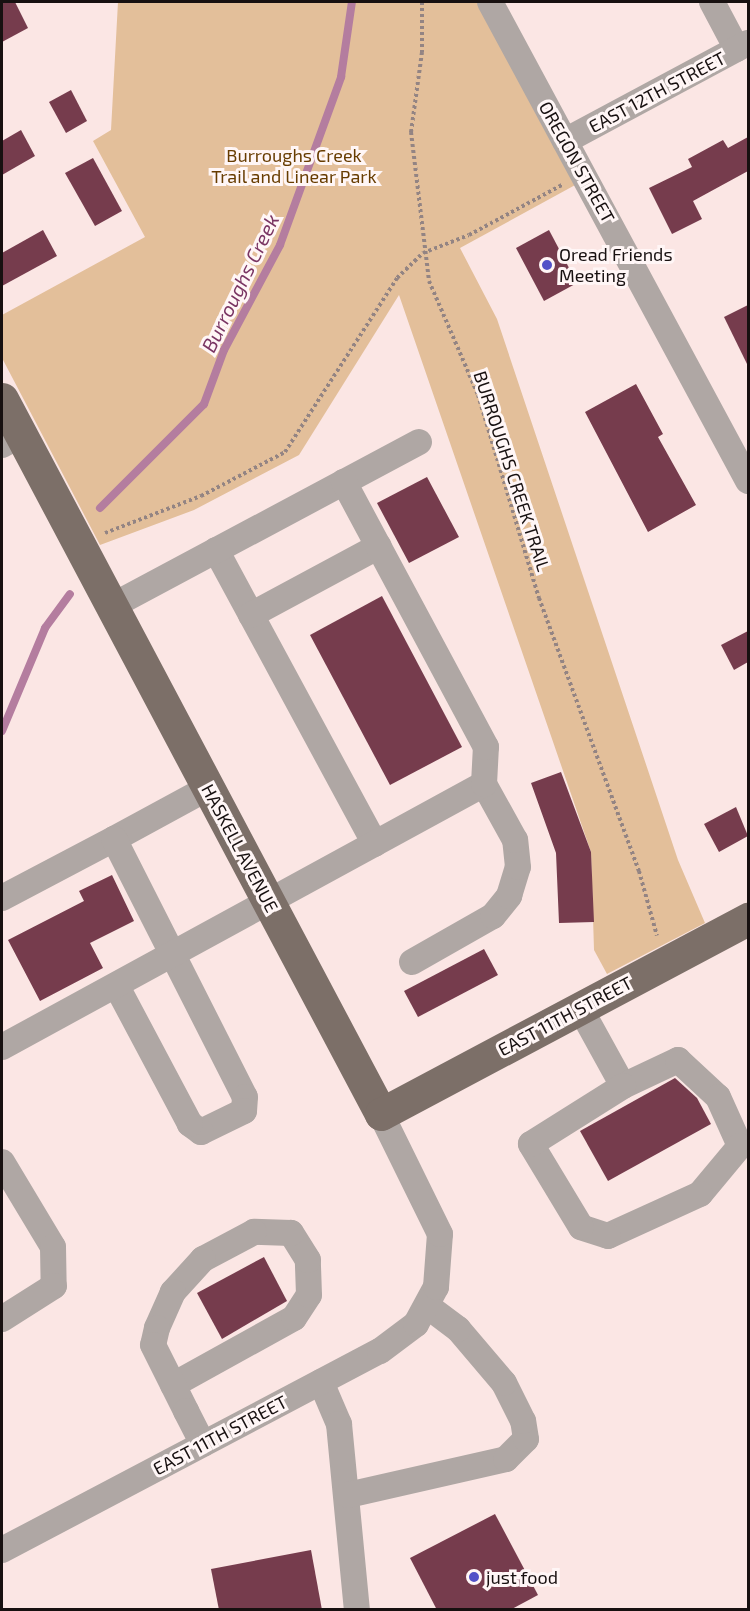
<!DOCTYPE html>
<html>
<head>
<meta charset="utf-8">
<style>
	body { margin:0 }
	#map { position:relative; width:750px; height:1611px; overflow:hidden; background:#fbe6e4; font-family:"Exo 2",sans-serif }
	div>[style] { position:absolute }
	[style*='--x'] { left:calc(var(--x)*1px); top:calc(var(--y)*1px); width:calc(var(--w)*1px); rotate:calc(var(--a)*1deg) }
	.green>* { inset:0; background:#e3bf9a }
	.stream>* { height:8px; margin:-4px; padding:0 4px; transform-origin:4px; border-radius:4px; background:#b47d9f }
	.building>* { inset:0; background:#763c4d }
	.path>* { height:4px; margin-top:-2px; transform-origin:0; background:repeating-linear-gradient(90deg,#938483 0 3px,transparent 0 6px) }
	.minor>* { height:26px; margin:-13px; padding:0 13px; transform-origin:13px; border-radius:13px; background:#afa7a4 }
	.major>* { height:33px; margin:-16.5px; padding:0 16.5px; transform-origin:16.5px; border-radius:16.5px; background:#7c6f68 }
	.dots>* { width:16px; height:16px; translate:-50% -50%; box-sizing:border-box; border:3px solid #fff6f6; border-radius:50% }
	span { translate:-50% -50%; white-space:nowrap; text-align:center; line-height:1.15; -webkit-text-stroke:6px #fff6f6; paint-order:stroke }
	.street-label { font-size:18px; color:#171010 }
	.park-label { font-size:18px; color:#673c00 }
	.poi-label { font-size:18px; color:#171010 }
	.left { translate:0 -50%; text-align:left }
	.water-label { font-size:20px; color:#7a3563; font-style:italic }
	.frame { position:absolute; inset:0; border:3px solid #171010; pointer-events:none }
</style>
</head>
<body>
<div id="map">
	<div class="green">
		<div style="clip-path:polygon(118px 2px,478px 2px,577px 184px,460px 248px,497px 319px,678px 860px,705px 923px,607px 974px,594px 950px,591px 852px,399px 295px,299px 455px,194px 510px,100px 545px,2px 358px,2px 315px,145px 237px,93px 141px,111px 130px)"></div>
	</div>
	<div class="stream">
		<div style="--x:100;--y:508;--w:147;--a:-45"></div>
		<div style="--x:204;--y:404;--w:58;--a:-69.7"></div>
		<div style="--x:224;--y:350;--w:119;--a:-61.9"></div>
		<div style="--x:280;--y:245;--w:179;--a:-70"></div>
		<div style="--x:341;--y:77;--w:76;--a:-81.7"></div>
		<div style="--x:2;--y:731;--w:112;--a:-67.3"></div>
		<div style="--x:45;--y:628;--w:42;--a:-53.7"></div>
	</div>
	<div class="building">
		<div style="clip-path:polygon(2px 2px,15px 2px,28px 28px,2px 42px)"></div>
		<div style="clip-path:polygon(71px 90px,87px 121px,66px 133px,49px 102px)"></div>
		<div style="clip-path:polygon(21px 130px,35px 156px,2px 175px,2px 141px)"></div>
		<div style="clip-path:polygon(748px 137px,748px 171px,693px 201px,702px 219px,672px 234px,649px 188px,692px 167px,688px 159px,723px 140px,728px 148px)"></div>
		<div style="clip-path:polygon(93px 158px,122px 211px,95px 226px,65px 173px)"></div>
		<div style="clip-path:polygon(43px 230px,57px 256px,2px 286px,2px 253px)"></div>
		<div style="clip-path:polygon(549px 230px,577px 283px,544px 301px,516px 248px)"></div>
		<div style="clip-path:polygon(748px 305px,748px 366px,724px 317px)"></div>
		<div style="clip-path:polygon(636px 384px,663px 434px,658px 437px,696px 505px,648px 532px,585px 412px)"></div>
		<div style="clip-path:polygon(427px 477px,459px 537px,409px 563px,377px 503px)"></div>
		<div style="clip-path:polygon(382px 596px,462px 747px,390px 785px,310px 635px)"></div>
		<div style="clip-path:polygon(748px 631px,748px 662px,734px 670px,721px 645px)"></div>
		<div style="clip-path:polygon(561px 772px,591px 852px,594px 922px,559px 923px,556px 853px,531px 783px)"></div>
		<div style="clip-path:polygon(736px 807px,748px 836px,719px 852px,704px 824px)"></div>
		<div style="clip-path:polygon(112px 875px,134px 921px,90px 943px,103px 968px,40px 1001px,8px 940px,84px 901px,79px 891px)"></div>
		<div style="clip-path:polygon(484px 949px,498px 975px,418px 1017px,404px 991px)"></div>
		<div style="clip-path:polygon(675px 1078px,697px 1098px,711px 1124px,608px 1181px,580px 1131px)"></div>
		<div style="clip-path:polygon(264px 1257px,287px 1301px,222px 1339px,197px 1293px)"></div>
		<div style="clip-path:polygon(495px 1514px,538px 1595px,510px 1610px,437px 1610px,410px 1558px)"></div>
		<div style="clip-path:polygon(311px 1550px,322px 1610px,219px 1610px,211px 1569px)"></div>
	</div>
	<div class="path">
		<div style="--x:422;--y:2;--w:50;--a:90"></div>
		<div style="--x:422;--y:52;--w:81;--a:97.8"></div>
		<div style="--x:411;--y:132;--w:150;--a:83.1"></div>
		<div style="--x:429;--y:281;--w:124;--a:66.7"></div>
		<div style="--x:478;--y:395;--w:212;--a:73.3"></div>
		<div style="--x:539;--y:598;--w:291;--a:69.9"></div>
		<div style="--x:639;--y:871;--w:67;--a:74.5"></div>
		<div style="--x:105;--y:533;--w:103;--a:-21.1"></div>
		<div style="--x:201;--y:496;--w:95;--a:-27.6"></div>
		<div style="--x:285;--y:452;--w:207;--a:-57.2"></div>
		<div style="--x:397;--y:278;--w:36;--a:-44"></div>
		<div style="--x:423;--y:253;--w:49;--a:-21.4"></div>
		<div style="--x:469;--y:235;--w:106;--a:-28.3"></div>
	</div>
	<div class="minor">
		<div style="--x:490;--y:2;--w:544;--a:61.69"></div>
		<div style="--x:712;--y:2;--w:53;--a:62"></div>
		<div style="--x:565;--y:141;--w:208;--a:-28.2"></div>
		<div style="--x:2;--y:445;--w:21;--a:-28"></div>
		<div style="--x:216;--y:550;--w:334;--a:61.6"></div>
		<div style="--x:112;--y:606;--w:348;--a:-28.1"></div>
		<div style="--x:251;--y:615;--w:145;--a:-28.3"></div>
		<div style="--x:114;--y:839;--w:107;--a:-28.5"></div>
		<div style="--x:2;--y:898;--w:127;--a:-27.8"></div>
		<div style="--x:114;--y:839;--w:289;--a:63.1"></div>
		<div style="--x:245;--y:1097;--w:14;--a:94"></div>
		<div style="--x:244;--y:1111;--w:48;--a:154"></div>
		<div style="--x:201;--y:1132;--w:14;--a:-144"></div>
		<div style="--x:190;--y:1124;--w:157;--a:-118"></div>
		<div style="--x:412;--y:962;--w:93;--a:-29.6"></div>
		<div style="--x:493;--y:916;--w:26;--a:-51"></div>
		<div style="--x:509;--y:896;--w:30;--a:-73"></div>
		<div style="--x:518;--y:867;--w:27;--a:-96"></div>
		<div style="--x:515;--y:840;--w:64;--a:-119"></div>
		<div style="--x:580;--y:1008;--w:89;--a:61.1"></div>
		<div style="--x:623;--y:1086;--w:61;--a:-25.3"></div>
		<div style="--x:678;--y:1060;--w:54;--a:42.8"></div>
		<div style="--x:718;--y:1097;--w:54;--a:65.8"></div>
		<div style="--x:740;--y:1146;--w:62;--a:129.8"></div>
		<div style="--x:700;--y:1194;--w:101;--a:155.5"></div>
		<div style="--x:608;--y:1236;--w:28;--a:-162"></div>
		<div style="--x:581;--y:1227;--w:97;--a:-121.1"></div>
		<div style="--x:531;--y:1144;--w:109;--a:-32.2"></div>
		<div style="--x:2;--y:1047;--w:549;--a:-28.62"></div>
		<div style="--x:484;--y:784;--w:37;--a:-87"></div>
		<div style="--x:486;--y:747;--w:301;--a:-118.2"></div>
		<div style="--x:2;--y:1162;--w:99;--a:59"></div>
		<div style="--x:53;--y:1247;--w:39;--a:89"></div>
		<div style="--x:54;--y:1286;--w:62;--a:147.6"></div>
		<div style="--x:321;--y:1382;--w:46;--a:66.8"></div>
		<div style="--x:339;--y:1424;--w:187;--a:84.5"></div>
		<div style="--x:173;--y:1385;--w:138;--a:-29"></div>
		<div style="--x:294;--y:1318;--w:27;--a:-57"></div>
		<div style="--x:309;--y:1295;--w:35;--a:-92"></div>
		<div style="--x:308;--y:1260;--w:32;--a:-122"></div>
		<div style="--x:291;--y:1233;--w:37;--a:-178"></div>
		<div style="--x:254;--y:1232;--w:58;--a:152.1"></div>
		<div style="--x:203;--y:1259;--w:45;--a:132.3"></div>
		<div style="--x:173;--y:1292;--w:39;--a:114"></div>
		<div style="--x:157;--y:1328;--w:17;--a:103"></div>
		<div style="--x:153;--y:1345;--w:74;--a:63.4"></div>
		<div style="--x:186;--y:1411;--w:37;--a:63"></div>
		<div style="--x:348;--y:1495;--w:162;--a:-12.8"></div>
		<div style="--x:506;--y:1459;--w:28;--a:-45"></div>
		<div style="--x:526;--y:1439;--w:18;--a:-99"></div>
		<div style="--x:523;--y:1421;--w:42;--a:-116.6"></div>
		<div style="--x:504;--y:1383;--w:71;--a:-130.4"></div>
		<div style="--x:458;--y:1329;--w:39;--a:-143"></div>
		<div style="--x:2;--y:1550;--w:427;--a:-27.8"></div>
		<div style="--x:380;--y:1351;--w:45;--a:-36.9"></div>
		<div style="--x:416;--y:1324;--w:42;--a:-61.6"></div>
		<div style="--x:436;--y:1287;--w:53;--a:-85.7"></div>
		<div style="--x:440;--y:1234;--w:134;--a:-116.2"></div>
	</div>
	<div class="major">
		<div style="--x:2;--y:399;--w:809;--a:62.07"></div>
		<div style="--x:381;--y:1114;--w:416;--a:-28"></div>
	</div>
	<div class="dots">
		<div style="left:547px;top:265px;background:#5250c7"></div>
		<div style="left:474px;top:1577px;background:#5250c7"></div>
	</div>
	<div class="street-label">
		<span style="left:657px;top:92px;rotate:-28deg">EAST 12TH STREET</span>
		<span style="left:577px;top:162px;rotate:61deg">OREGON STREET</span>
		<span style="left:512px;top:471px;rotate:72deg">BURROUGHS CREEK TRAIL</span>
		<span style="left:240px;top:848px;rotate:62deg">HASKELL AVENUE</span>
		<span style="left:565px;top:1016px;rotate:-28deg">EAST 11TH STREET</span>
		<span style="left:220px;top:1435px;rotate:-28deg">EAST 11TH STREET</span>
	</div>
	<div class="park-label">
		<span style="left:294px;top:166px">Burroughs Creek<br>Trail and Linear Park</span>
	</div>
	<div class="poi-label">
		<span class="left" style="left:559px;top:265px">Oread Friends<br>Meeting</span>
		<span class="left" style="left:486px;top:1577px">just food</span>
	</div>
	<div class="water-label">
		<span style="left:240px;top:283px;rotate:-64deg">Burroughs Creek</span>
	</div>
	<div class="frame"></div>
</div>
</body>
</html>
